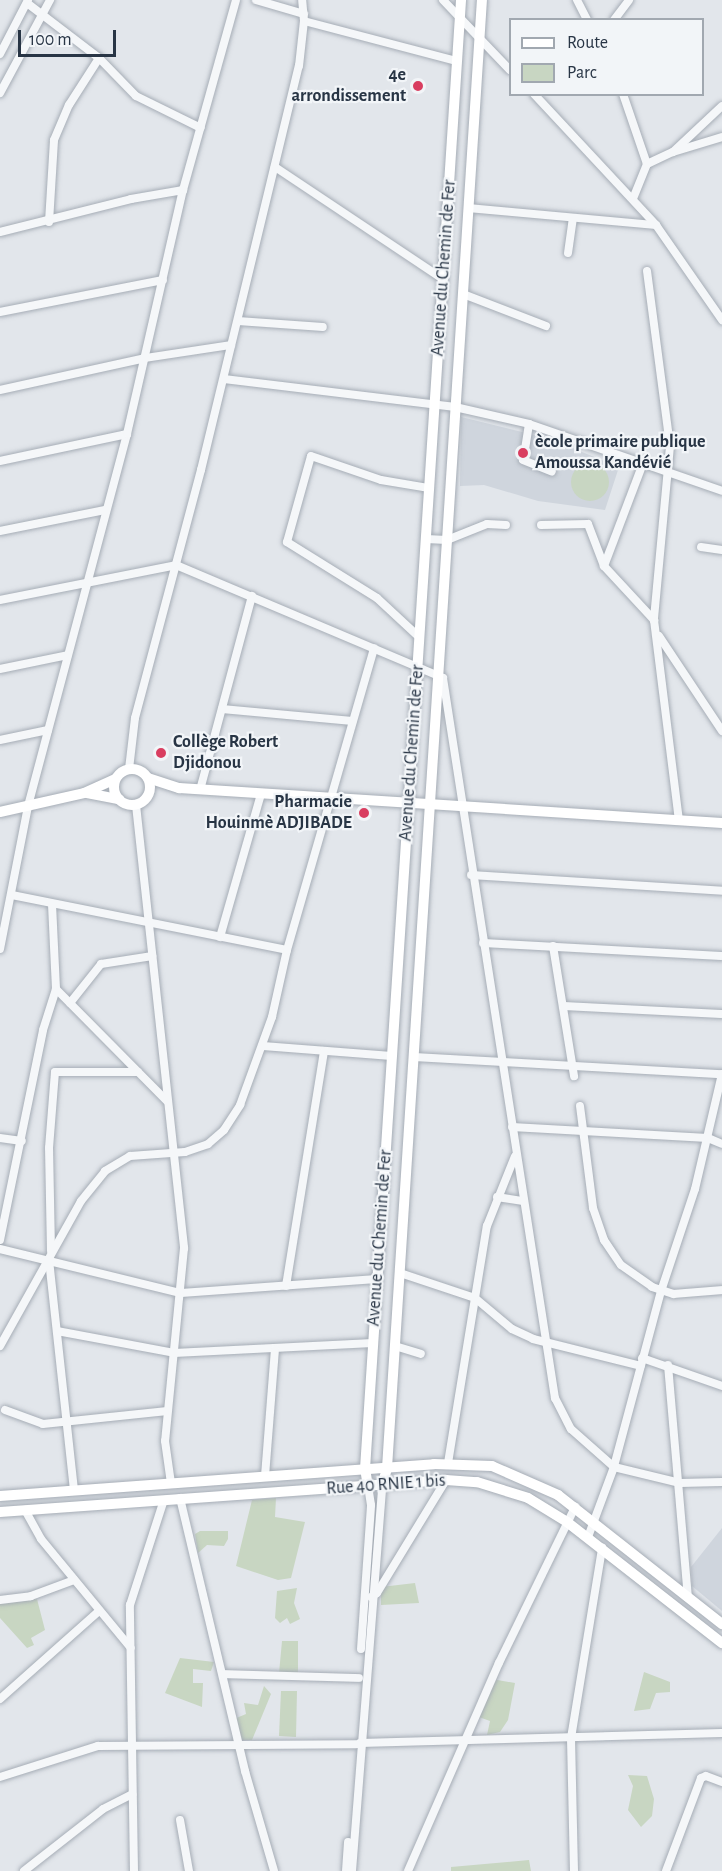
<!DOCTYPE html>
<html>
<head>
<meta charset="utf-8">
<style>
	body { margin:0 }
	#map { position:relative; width:722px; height:1871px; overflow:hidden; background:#e2e6eb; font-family:"Alegreya Sans",sans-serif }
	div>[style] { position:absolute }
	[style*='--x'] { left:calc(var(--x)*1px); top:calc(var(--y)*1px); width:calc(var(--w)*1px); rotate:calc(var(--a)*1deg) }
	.built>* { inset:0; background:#cfd5dd }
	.green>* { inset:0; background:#c8d6c2 }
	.round { border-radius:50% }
	.roads { filter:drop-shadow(0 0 2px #a6adb6) drop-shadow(0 0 2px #a6adb6) }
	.minor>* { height:8px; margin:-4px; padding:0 4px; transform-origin:4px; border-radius:4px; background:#f5f7f9 }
	.major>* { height:10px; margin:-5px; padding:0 5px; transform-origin:5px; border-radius:5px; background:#fff }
	.major>.ring { margin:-5px; padding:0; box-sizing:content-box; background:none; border:10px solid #fff; border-radius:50% }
	.dots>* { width:16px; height:16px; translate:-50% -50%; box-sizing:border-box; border:3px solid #f2f5f8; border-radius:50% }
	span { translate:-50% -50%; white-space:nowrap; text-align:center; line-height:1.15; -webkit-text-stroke:4.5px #f2f5f8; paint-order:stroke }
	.poi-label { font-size:18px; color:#283545; font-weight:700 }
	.right { translate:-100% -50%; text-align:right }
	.left { translate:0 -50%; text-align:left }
	.street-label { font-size:18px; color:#283545 }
	.legend { position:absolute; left:509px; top:18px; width:195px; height:78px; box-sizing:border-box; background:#f2f5f8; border:2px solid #a1a8b0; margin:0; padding:8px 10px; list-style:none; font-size:18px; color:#283545 }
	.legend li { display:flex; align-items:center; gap:12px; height:30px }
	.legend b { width:30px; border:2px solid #a1a8b0 }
	.scale { position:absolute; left:18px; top:30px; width:98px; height:27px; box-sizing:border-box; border:3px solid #283545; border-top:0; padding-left:8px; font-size:18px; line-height:21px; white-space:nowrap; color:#283545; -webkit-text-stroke:4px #f2f5f8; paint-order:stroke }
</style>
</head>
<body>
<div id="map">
	<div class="built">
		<div style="clip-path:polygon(461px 417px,550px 439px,619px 467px,605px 510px,538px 501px,484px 485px,460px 486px)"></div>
		<div style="clip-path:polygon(722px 1528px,722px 1611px,692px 1586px,691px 1567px)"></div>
	</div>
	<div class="green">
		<div class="round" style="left:571px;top:463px;width:38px;height:38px"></div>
		<div style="clip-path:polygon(276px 1498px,275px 1517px,305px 1522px,291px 1578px,278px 1580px,236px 1566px,252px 1500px)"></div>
		<div style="clip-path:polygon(200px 1531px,228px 1531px,228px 1539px,224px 1546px,207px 1545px,198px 1553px,195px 1534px)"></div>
		<div style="clip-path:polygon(415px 1583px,419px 1603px,381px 1605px,381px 1587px)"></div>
		<div style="clip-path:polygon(297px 1588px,294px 1603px,300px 1619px,290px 1624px,287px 1618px,280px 1623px,275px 1618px,277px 1591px)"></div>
		<div style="clip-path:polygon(37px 1599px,45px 1630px,31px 1638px,34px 1645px,27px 1648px,0 1618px,0 1604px)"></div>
		<div style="clip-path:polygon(282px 1641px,298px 1641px,298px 1674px,279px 1673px)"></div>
		<div style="clip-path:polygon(180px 1658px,214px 1662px,211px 1671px,193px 1669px,193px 1683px,203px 1683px,202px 1707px,165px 1693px)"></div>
		<div style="clip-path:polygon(644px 1672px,670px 1682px,670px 1692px,656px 1693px,650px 1709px,634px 1711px)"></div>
		<div style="clip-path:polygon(492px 1679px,515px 1683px,508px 1720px,500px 1732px,487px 1735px,490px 1721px,476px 1716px)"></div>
		<div style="clip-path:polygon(264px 1686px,271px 1694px,252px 1740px,238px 1740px,234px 1719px,246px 1714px,244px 1703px,258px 1705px)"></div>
		<div style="clip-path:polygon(281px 1691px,297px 1691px,296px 1737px,279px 1736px)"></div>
		<div style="clip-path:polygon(628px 1775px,647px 1776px,654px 1799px,652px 1816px,641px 1827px,628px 1810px,633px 1786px)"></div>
		<div style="clip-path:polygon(529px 1860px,531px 1871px,451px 1871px,451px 1867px)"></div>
	</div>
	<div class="roads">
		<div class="minor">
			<div style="--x:256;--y:0;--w:50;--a:16.3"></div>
			<div style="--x:443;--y:0;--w:97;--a:46.3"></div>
			<div style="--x:577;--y:0;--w:22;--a:63"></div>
			<div style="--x:27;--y:3;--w:91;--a:37.4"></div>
			<div style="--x:99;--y:58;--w:53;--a:45.8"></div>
			<div style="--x:136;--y:96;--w:72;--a:26.2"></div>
			<div style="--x:614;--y:20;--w:25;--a:-53"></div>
			<div style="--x:304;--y:21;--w:158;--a:14.7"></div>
			<div style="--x:0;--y:54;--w:61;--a:-62.6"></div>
			<div style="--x:0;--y:93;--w:106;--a:-61.7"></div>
			<div style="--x:534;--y:94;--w:179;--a:47"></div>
			<div style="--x:656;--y:225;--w:116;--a:55.2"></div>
			<div style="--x:623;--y:94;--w:74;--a:71.1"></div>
			<div style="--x:647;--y:164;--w:38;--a:112"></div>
			<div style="--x:673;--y:152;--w:51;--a:-17"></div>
			<div style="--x:647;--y:164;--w:29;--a:-25"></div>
			<div style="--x:673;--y:152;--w:67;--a:-43.2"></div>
			<div style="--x:275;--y:167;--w:202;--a:33.7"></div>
			<div style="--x:468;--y:208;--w:189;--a:5.2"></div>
			<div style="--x:49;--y:222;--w:82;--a:-86.5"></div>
			<div style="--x:54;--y:140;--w:38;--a:-67"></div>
			<div style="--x:69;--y:105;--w:56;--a:-57.4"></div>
			<div style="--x:0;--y:232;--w:135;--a:-14.1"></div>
			<div style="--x:131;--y:199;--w:53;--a:-9.8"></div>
			<div style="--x:568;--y:253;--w:35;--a:-82"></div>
			<div style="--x:647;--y:271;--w:177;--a:82.5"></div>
			<div style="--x:670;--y:446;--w:175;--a:95.3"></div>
			<div style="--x:654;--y:620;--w:202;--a:82.9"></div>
			<div style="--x:463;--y:294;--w:89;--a:21.1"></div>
			<div style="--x:0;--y:312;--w:166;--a:-11.1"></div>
			<div style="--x:238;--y:321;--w:85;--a:4"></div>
			<div style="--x:224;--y:379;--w:233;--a:6.9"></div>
			<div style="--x:455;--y:407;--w:76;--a:12.9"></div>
			<div style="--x:529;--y:424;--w:204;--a:19.1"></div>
			<div style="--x:0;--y:390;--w:148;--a:-12.4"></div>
			<div style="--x:145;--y:358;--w:87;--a:-8.6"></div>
			<div style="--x:529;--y:424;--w:36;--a:99"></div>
			<div style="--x:523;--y:460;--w:31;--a:22"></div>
			<div style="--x:0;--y:461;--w:130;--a:-12"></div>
			<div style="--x:541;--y:525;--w:47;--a:-1.2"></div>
			<div style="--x:588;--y:524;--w:45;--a:69.1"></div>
			<div style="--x:604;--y:566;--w:74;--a:47.2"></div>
			<div style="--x:0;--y:531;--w:107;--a:-11.3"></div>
			<div style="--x:426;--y:539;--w:21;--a:3"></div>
			<div style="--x:447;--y:540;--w:43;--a:-21.8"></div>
			<div style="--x:487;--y:524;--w:19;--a:3"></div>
			<div style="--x:701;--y:547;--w:21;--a:8"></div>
			<div style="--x:604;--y:566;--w:107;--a:-69.2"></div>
			<div style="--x:0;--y:600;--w:179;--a:-11.2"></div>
			<div style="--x:176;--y:565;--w:290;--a:22.9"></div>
			<div style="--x:443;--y:678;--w:729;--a:81.16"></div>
			<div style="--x:555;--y:1398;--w:35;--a:63"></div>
			<div style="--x:571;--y:1429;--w:57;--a:41.5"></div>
			<div style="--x:614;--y:1467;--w:68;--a:13.6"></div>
			<div style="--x:680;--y:1483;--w:42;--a:-1.4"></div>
			<div style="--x:659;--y:636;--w:114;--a:56.4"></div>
			<div style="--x:419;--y:637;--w:57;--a:-137.1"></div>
			<div style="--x:377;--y:598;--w:106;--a:-148.1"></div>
			<div style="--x:287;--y:542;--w:89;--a:-74.4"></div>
			<div style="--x:311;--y:456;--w:74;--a:18.9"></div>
			<div style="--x:381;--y:480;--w:49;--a:9.5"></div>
			<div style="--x:0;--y:669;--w:69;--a:-11.6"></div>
			<div style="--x:222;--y:709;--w:131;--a:5.3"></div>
			<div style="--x:0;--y:740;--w:49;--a:-11.8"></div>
			<div style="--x:129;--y:769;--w:51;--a:-83.3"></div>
			<div style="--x:135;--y:718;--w:257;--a:-75.1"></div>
			<div style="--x:201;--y:470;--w:416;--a:-76.4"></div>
			<div style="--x:299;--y:66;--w:45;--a:-83.7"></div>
			<div style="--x:304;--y:21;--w:21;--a:-95"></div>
			<div style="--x:200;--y:790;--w:201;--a:-75"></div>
			<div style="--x:136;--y:805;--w:446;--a:83.8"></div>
			<div style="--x:184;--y:1248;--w:194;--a:95.6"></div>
			<div style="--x:165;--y:1441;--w:42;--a:81.9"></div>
			<div style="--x:471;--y:875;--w:252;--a:3.6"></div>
			<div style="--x:12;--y:895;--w:280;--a:11.3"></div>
			<div style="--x:220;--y:937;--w:149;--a:-74"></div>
			<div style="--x:483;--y:943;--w:239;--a:3.1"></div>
			<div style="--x:553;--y:946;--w:132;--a:80.8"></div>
			<div style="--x:0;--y:949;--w:146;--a:-78.9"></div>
			<div style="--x:28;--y:806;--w:385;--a:-75.1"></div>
			<div style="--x:127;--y:434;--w:250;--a:-77.1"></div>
			<div style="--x:183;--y:190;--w:197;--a:-74.4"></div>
			<div style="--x:56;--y:989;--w:158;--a:45.3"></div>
			<div style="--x:70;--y:1003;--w:50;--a:-51.5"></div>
			<div style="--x:101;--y:964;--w:52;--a:-8.9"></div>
			<div style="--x:563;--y:1006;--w:159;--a:2.9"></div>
			<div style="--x:263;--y:1046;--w:129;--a:4.4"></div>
			<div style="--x:414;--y:1057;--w:308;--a:3.2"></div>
			<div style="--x:722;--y:1074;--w:118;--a:103.2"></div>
			<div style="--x:695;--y:1189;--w:108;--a:108.4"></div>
			<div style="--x:661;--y:1291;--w:182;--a:105"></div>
			<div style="--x:614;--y:1467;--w:75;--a:110.4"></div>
			<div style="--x:580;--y:1106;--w:103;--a:82.7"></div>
			<div style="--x:593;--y:1208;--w:34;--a:71"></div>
			<div style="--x:604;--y:1240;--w:30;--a:56"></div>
			<div style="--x:621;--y:1265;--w:38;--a:35"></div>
			<div style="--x:652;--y:1287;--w:23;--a:18"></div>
			<div style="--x:674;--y:1294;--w:48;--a:-4.8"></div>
			<div style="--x:512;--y:1127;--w:196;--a:3.2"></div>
			<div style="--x:708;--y:1138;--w:15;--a:23"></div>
			<div style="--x:0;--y:1138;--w:22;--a:8"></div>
			<div style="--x:497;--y:1197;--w:25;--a:9"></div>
			<div style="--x:0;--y:1240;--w:214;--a:-78.4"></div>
			<div style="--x:43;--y:1030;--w:43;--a:-72.4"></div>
			<div style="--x:56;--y:989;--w:84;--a:-92.7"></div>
			<div style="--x:0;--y:1249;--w:186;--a:13.7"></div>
			<div style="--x:181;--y:1293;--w:196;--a:-4.1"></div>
			<div style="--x:51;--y:1251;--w:103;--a:-91.1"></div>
			<div style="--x:49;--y:1148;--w:76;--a:-85.5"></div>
			<div style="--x:55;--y:1072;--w:83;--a:0"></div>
			<div style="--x:49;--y:1260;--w:231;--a:83.8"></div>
			<div style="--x:400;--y:1273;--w:79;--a:18.4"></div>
			<div style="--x:475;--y:1298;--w:48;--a:40"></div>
			<div style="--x:512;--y:1329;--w:23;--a:25"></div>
			<div style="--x:533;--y:1339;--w:111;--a:14"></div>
			<div style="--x:286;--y:1286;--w:238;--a:-80.8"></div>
			<div style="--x:57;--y:1331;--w:119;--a:10.6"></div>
			<div style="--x:174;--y:1353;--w:199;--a:-2.9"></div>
			<div style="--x:0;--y:1346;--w:166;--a:-60.8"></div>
			<div style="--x:81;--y:1201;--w:38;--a:-51"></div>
			<div style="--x:105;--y:1171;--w:29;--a:-31"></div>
			<div style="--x:130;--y:1156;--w:55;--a:-4.2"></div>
			<div style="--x:185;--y:1152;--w:24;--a:-19"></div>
			<div style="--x:208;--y:1144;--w:21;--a:-41"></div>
			<div style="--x:224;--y:1130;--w:30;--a:-57"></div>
			<div style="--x:240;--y:1105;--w:94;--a:-70"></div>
			<div style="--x:272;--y:1017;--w:69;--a:-77.4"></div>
			<div style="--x:287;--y:950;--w:314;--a:-73.9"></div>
			<div style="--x:395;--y:1346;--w:27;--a:17"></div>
			<div style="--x:642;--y:1358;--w:85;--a:19.3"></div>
			<div style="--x:668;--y:1365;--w:233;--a:85.1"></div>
			<div style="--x:5;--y:1410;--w:40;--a:20.2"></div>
			<div style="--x:43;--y:1424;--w:125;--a:-6"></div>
			<div style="--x:448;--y:1463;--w:240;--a:-80.7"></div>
			<div style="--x:487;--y:1226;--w:75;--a:-68.2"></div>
			<div style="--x:265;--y:1476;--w:127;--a:-85.5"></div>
			<div style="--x:180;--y:1498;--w:281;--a:76.6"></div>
			<div style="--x:245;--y:1771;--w:104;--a:73.8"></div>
			<div style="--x:25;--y:1510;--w:33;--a:61"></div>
			<div style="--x:41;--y:1539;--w:141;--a:50.5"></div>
			<div style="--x:371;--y:1597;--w:7;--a:-34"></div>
			<div style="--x:377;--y:1593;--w:132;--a:-58.6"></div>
			<div style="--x:0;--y:1600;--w:31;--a:-7"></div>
			<div style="--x:31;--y:1596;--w:46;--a:-20.4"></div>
			<div style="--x:361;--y:1649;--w:144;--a:-86"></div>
			<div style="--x:371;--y:1505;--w:18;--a:-99"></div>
			<div style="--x:224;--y:1674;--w:135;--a:1.7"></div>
			<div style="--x:0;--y:1699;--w:132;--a:-41.6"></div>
			<div style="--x:360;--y:1743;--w:362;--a:-1.6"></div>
			<div style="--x:0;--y:1777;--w:103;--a:-17.6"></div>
			<div style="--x:98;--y:1746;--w:258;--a:-0.4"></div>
			<div style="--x:180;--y:1820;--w:52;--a:80"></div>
			<div style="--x:24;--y:1871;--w:100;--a:-38.1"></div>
			<div style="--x:103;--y:1809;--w:33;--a:-27"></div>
			<div style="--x:134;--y:1871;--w:266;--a:-90.9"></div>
			<div style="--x:130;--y:1605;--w:110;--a:-72.1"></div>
			<div style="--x:346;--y:1871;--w:29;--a:-86"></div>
			<div style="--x:352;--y:1871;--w:386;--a:-85.5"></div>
			<div style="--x:408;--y:1871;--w:227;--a:-66.4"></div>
			<div style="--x:499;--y:1663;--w:174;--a:-64"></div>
			<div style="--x:574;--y:1871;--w:133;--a:-91.3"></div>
			<div style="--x:571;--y:1738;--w:193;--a:-80.7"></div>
			<div style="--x:666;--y:1871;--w:99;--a:-69.4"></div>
			<div style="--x:701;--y:1778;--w:5;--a:-22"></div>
			<div style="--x:706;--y:1776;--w:17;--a:21"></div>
		</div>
		<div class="major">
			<div class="ring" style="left:114px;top:769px;width:26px;height:26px"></div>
			<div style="--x:148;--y:778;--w:33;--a:18"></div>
			<div style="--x:179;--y:788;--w:544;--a:3.69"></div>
			<div style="--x:87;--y:793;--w:33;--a:11"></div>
			<div style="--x:0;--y:812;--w:86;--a:-12.7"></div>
			<div style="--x:84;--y:793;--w:34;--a:-24"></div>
			<div style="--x:382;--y:1486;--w:19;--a:-74"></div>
			<div style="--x:387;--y:1468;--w:1471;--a:-86.3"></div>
			<div style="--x:368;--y:1487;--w:18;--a:-99"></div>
			<div style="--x:365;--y:1469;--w:1472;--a:-86.26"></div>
			<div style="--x:0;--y:1496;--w:435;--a:-4.2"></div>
			<div style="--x:434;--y:1464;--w:58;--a:2"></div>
			<div style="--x:492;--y:1466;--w:72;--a:23.7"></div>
			<div style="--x:558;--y:1495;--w:209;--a:38.2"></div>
			<div style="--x:0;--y:1512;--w:447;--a:-4.1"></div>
			<div style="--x:446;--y:1480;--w:31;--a:4"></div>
			<div style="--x:477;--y:1482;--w:53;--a:17.4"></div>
			<div style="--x:528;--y:1498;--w:46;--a:31.6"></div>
			<div style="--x:567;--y:1522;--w:197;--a:38"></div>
		</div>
	</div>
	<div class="dots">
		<div style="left:418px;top:86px;background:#d93e60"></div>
		<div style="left:523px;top:453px;background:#d93e60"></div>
		<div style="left:161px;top:753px;background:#d93e60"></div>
		<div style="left:364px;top:813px;background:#d93e60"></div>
	</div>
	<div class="poi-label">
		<span class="right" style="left:406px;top:86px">4e<br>arrondissement</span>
		<span class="left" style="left:535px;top:453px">ècole primaire publique<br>Amoussa Kandévié</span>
		<span class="left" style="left:173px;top:753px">Collège Robert<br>Djidonou</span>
		<span class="right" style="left:352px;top:813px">Pharmacie<br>Houinmè ADJIBADE</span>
	</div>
	<div class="street-label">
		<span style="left:444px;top:268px;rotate:-86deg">Avenue du Chemin de Fer</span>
		<span style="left:412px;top:753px;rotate:-86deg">Avenue du Chemin de Fer</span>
		<span style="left:380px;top:1238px;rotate:-86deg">Avenue du Chemin de Fer</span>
		<span style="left:386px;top:1485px;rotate:-4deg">Rue 40 RNIE 1 bis</span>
	</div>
	<ul class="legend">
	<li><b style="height:8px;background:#fff"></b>Route</li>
	<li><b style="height:16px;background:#c8d6c2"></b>Parc</li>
	</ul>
	<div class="scale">100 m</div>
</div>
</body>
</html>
